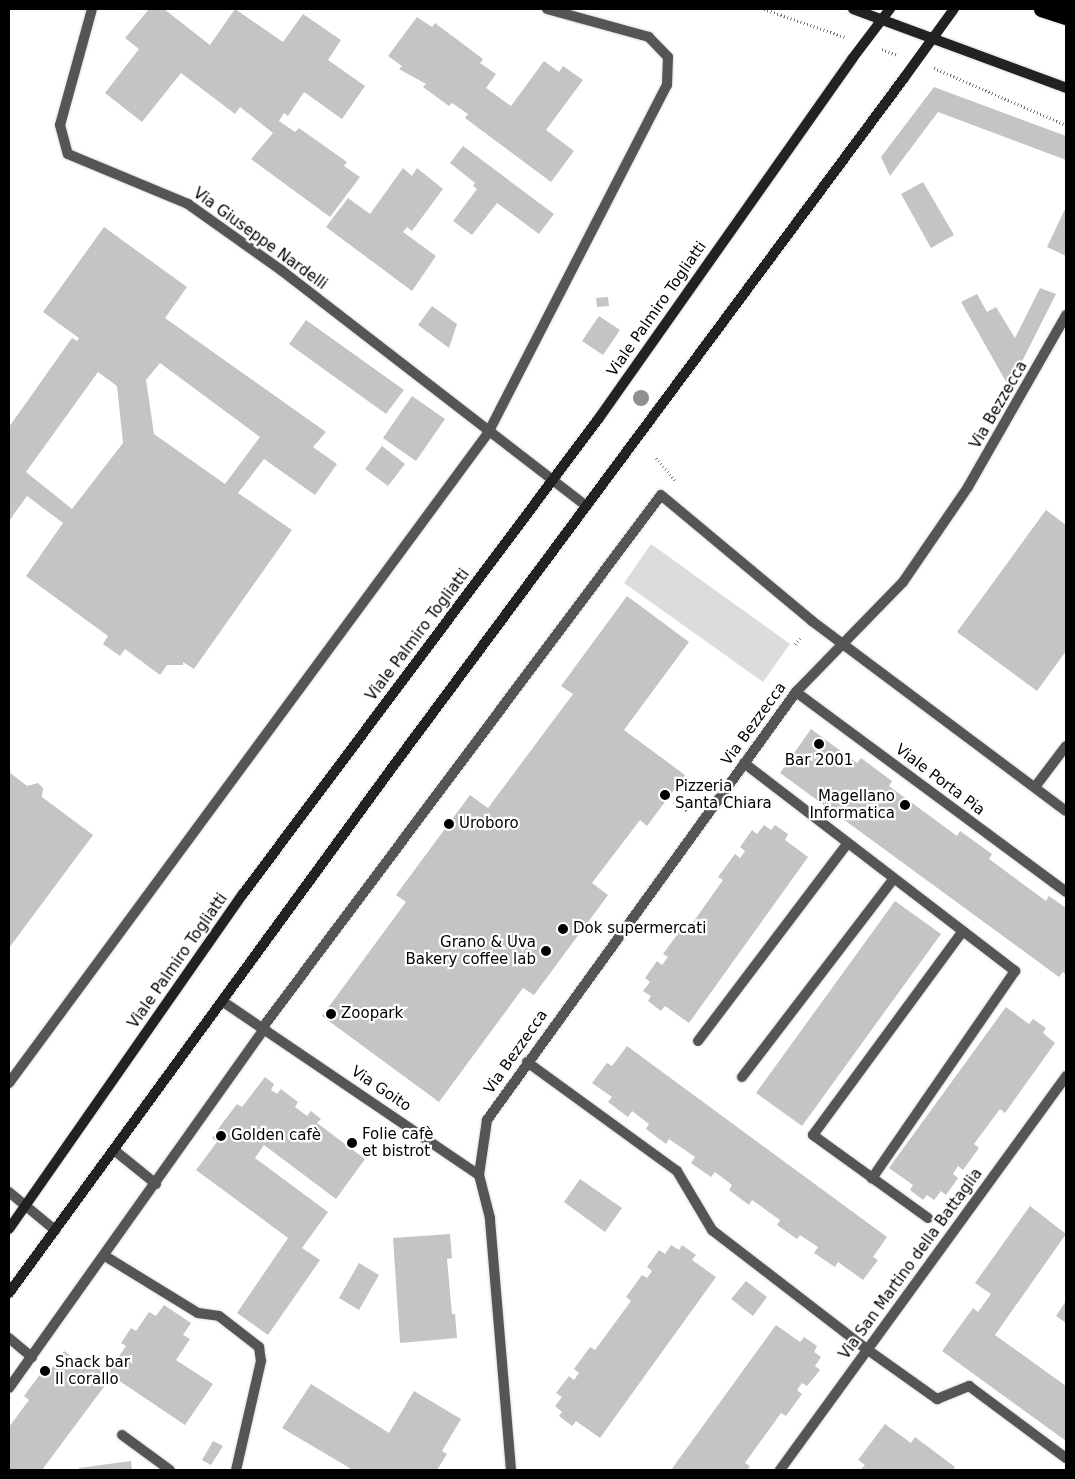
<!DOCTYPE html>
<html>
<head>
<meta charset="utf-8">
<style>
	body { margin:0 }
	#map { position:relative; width:1075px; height:1479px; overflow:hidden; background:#fff; font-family:"DejaVu Sans",sans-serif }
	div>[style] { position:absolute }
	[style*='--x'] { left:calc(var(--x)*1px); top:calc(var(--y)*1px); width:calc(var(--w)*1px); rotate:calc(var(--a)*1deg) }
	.green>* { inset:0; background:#dcdcdc }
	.building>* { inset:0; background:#c4c4c4 }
	.path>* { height:3px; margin-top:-1.5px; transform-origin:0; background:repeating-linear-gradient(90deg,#777 0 1px,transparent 0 3.5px) }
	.roads { filter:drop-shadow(0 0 1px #dbdbdb) drop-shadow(0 0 1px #dbdbdb) }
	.lane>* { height:10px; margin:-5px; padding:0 5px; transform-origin:5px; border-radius:5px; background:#555 }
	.street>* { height:10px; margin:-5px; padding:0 5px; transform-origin:5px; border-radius:5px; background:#555 }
	.secondary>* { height:10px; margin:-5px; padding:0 5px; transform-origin:5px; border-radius:5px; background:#222 }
	.highway>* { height:15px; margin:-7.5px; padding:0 7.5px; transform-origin:7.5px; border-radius:7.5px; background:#000 }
	.secondary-bridge>* { height:10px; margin:-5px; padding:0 5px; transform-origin:5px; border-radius:5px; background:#222 }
	.trees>* { width:16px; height:16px; margin:-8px; border-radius:50%; background:#8f8f8f }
	.dots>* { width:14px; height:14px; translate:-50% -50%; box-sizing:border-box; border:2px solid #fff; border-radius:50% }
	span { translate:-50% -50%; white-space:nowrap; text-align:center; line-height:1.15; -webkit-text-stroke:4.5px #fff; paint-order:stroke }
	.street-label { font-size:15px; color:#000 }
	.poi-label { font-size:15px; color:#000 }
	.left { translate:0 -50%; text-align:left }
	.right { translate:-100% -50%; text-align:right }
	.frame { position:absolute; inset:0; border:10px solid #000; pointer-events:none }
</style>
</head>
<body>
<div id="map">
	<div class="green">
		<div style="clip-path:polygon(651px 544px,790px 644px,763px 682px,624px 583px)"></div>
	</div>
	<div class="building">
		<div style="clip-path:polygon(149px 9px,164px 9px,210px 45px,235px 9px,283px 42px,303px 14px,341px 40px,328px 60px,365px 86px,342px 119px,304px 92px,288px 116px,284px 113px,279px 121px,295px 132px,299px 128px,347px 162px,344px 166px,360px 177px,330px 217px,251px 159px,273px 133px,240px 107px,235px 114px,181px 73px,142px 122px,105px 93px,139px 49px,125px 38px)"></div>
		<div style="clip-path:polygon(417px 17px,432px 27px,435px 23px,483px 59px,480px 63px,496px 74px,486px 88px,511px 106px,544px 61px,559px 72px,563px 66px,583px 80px,546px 130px,574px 151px,551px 182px,465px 118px,468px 114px,452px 103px,449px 106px,423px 87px,426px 84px,399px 69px,402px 66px,388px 56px)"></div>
		<div style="clip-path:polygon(934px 87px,1066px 136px,1066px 160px,938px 112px,890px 176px,881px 157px)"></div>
		<div style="clip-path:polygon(463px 146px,554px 214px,539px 234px,497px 203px,472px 235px,453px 221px,477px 189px,473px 186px,475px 183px,450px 163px)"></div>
		<div style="clip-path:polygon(403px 168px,412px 176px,417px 168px,443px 189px,412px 231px,407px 227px,403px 232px,436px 256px,412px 291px,326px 227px,348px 198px,370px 214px)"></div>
		<div style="clip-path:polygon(923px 182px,954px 235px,931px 248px,901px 194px)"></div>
		<div style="clip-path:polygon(1066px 207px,1066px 256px,1047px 247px)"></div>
		<div style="clip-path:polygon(evenodd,104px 227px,187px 287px,165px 318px,326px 432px,313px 447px,337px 464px,315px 495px,264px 459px,238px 493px,292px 530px,194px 669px,183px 662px,183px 665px,167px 665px,160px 675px,125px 649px,120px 656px,103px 644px,108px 636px,26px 576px,63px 523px,27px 496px,9px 521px,9px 427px,72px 338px,77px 341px,79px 338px,43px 312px,104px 227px,160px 363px,260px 437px,225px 484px,154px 434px,146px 380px,160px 363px,104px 227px,98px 372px,117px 386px,123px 443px,72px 509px,26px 472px,98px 372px)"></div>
		<div style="clip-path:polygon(1040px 288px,1056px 294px,1009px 387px,961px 302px,977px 294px,987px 312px,996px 307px,1015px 338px)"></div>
		<div style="clip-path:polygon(608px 297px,609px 306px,597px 307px,596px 298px)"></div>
		<div style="clip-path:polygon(432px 306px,457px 324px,449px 348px,418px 325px)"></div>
		<div style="clip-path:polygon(599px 316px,620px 330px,603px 355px,582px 341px)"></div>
		<div style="clip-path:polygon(306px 320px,404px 390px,386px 414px,289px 344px)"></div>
		<div style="clip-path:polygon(412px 396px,445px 419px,416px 461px,383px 438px)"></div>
		<div style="clip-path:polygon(382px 446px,405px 464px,388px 486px,365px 469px)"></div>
		<div style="clip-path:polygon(1046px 510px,1066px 525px,1066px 651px,1037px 691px,957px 632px)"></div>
		<div style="clip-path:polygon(627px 596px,689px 642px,624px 730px,685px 775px,647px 826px,640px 820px,592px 883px,608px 895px,534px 995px,523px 988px,439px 1102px,322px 1016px,406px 902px,396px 895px,470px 795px,488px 808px,573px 694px,561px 686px)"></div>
		<div style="clip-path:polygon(811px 729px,857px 763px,861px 758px,892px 781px,889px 786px,957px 836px,960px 831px,992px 854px,989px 859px,1046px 901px,1049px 896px,1066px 908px,1066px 975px,1063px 972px,1059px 977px,780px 773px)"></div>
		<div style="clip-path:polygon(9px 772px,27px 786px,38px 783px,43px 788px,42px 797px,93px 835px,9px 948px)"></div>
		<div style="clip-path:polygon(764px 825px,771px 830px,775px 825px,788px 834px,785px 840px,808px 857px,689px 1023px,665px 1006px,661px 1011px,648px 1001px,651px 996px,643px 991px,650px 982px,645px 978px,657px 961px,662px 965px,668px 957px,663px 954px,679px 932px,684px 935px,723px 880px,718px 877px,735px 854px,740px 858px,745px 851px,740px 847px,752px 830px,757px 834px)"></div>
		<div style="clip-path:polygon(895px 901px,941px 934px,802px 1126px,756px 1093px)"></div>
		<div style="clip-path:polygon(1006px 1007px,1029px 1024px,1033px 1019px,1046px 1028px,1043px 1033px,1055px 1043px,1005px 1113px,1000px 1109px,974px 1144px,979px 1148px,963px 1170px,958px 1166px,953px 1174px,958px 1178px,946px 1195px,941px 1191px,934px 1200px,927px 1195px,923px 1200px,910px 1190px,913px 1185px,889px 1168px)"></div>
		<div style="clip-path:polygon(627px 1046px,887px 1237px,873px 1257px,878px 1260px,863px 1280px,838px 1262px,835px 1267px,814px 1253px,818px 1247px,800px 1235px,797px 1239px,777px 1225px,780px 1220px,752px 1200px,749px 1205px,729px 1190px,732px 1185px,715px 1172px,711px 1177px,691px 1163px,695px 1157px,669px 1139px,666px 1144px,646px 1129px,649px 1124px,632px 1111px,628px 1117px,608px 1102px,612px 1097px,592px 1083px,607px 1063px,612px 1066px)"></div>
		<div style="clip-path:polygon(265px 1077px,274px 1084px,271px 1090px,277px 1094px,281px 1089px,298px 1102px,295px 1107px,307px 1116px,311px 1111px,321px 1119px,317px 1123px,365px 1159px,336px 1199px,264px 1145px,255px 1158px,328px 1212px,302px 1248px,320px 1260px,268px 1335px,237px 1313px,288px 1238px,196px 1170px,217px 1142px,212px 1138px,224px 1121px,237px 1104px,242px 1107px)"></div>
		<div style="clip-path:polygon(580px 1179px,622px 1208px,605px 1232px,564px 1202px)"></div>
		<div style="clip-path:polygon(1030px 1206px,1066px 1234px,995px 1335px,1066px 1386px,1066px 1441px,942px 1351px,973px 1308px,978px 1312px,991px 1294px,975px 1283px)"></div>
		<div style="clip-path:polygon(450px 1234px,452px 1258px,447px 1259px,452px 1314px,455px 1314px,457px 1338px,400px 1343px,393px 1238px)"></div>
		<div style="clip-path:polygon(671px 1245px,679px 1250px,682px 1245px,696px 1255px,692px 1260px,716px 1277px,600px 1438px,576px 1421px,572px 1426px,559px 1416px,562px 1412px,555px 1406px,562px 1397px,556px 1393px,569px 1376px,574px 1380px,579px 1373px,574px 1369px,590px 1347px,595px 1350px,631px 1301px,626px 1297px,642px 1275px,647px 1278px,652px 1271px,647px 1267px,659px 1250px,665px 1254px)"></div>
		<div style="clip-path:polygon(359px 1263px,379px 1275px,359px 1310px,339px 1298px)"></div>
		<div style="clip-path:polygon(746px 1281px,767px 1297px,753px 1316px,731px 1299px)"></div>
		<div style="clip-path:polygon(1066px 1301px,1066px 1323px,1056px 1316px)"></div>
		<div style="clip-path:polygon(164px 1305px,191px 1323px,183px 1335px,190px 1339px,176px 1360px,213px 1384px,185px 1425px,112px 1376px,42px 1470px,9px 1470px,9px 1427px,29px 1400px,24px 1396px,41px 1373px,46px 1376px,64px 1351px,86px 1367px,90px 1361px,107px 1374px,126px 1346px,121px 1343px,131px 1328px,136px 1331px,149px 1312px,156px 1316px)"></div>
		<div style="clip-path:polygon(776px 1325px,800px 1342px,804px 1337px,817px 1346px,814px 1352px,821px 1357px,815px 1366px,820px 1370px,807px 1386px,802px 1383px,797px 1390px,802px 1394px,786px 1416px,781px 1413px,745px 1463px,750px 1466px,747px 1470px,671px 1470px)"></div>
		<div style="clip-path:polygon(311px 1384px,389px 1433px,414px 1391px,461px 1419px,442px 1451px,447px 1454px,437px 1470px,353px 1470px,282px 1428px)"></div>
		<div style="clip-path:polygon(885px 1424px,911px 1443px,915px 1437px,955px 1467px,952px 1470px,860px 1470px,865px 1465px,858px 1460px)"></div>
		<div style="clip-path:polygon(213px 1441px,223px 1446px,211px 1465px,202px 1460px)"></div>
		<div style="clip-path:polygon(131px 1461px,132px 1470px,79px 1470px,79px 1468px)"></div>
	</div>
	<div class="path">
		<div style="--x:764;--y:9;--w:86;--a:19.1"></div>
		<div style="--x:882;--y:49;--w:16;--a:22"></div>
		<div style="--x:934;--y:68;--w:144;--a:23.4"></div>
		<div style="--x:656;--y:458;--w:29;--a:49"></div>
		<div style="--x:795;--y:644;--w:9;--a:-49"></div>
		<div style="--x:674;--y:802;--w:16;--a:35"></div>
	</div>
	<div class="roads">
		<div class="lane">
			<div style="--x:744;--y:763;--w:342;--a:37.5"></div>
			<div style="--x:1015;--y:971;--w:252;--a:124.6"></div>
			<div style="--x:698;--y:1041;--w:248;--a:-52.9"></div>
			<div style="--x:527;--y:1062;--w:185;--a:36"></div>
			<div style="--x:677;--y:1171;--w:69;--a:59.3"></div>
			<div style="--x:712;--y:1230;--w:197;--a:37.6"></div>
			<div style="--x:868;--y:1350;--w:85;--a:35.4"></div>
			<div style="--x:937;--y:1399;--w:35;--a:-22"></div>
			<div style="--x:969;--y:1386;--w:121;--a:36.6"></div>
			<div style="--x:742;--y:1077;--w:250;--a:-52.6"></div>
			<div style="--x:9;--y:1083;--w:807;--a:-53.61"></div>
			<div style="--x:928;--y:1218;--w:142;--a:-144.2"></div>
			<div style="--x:813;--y:1135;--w:253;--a:-53.7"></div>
			<div style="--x:105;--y:1256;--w:109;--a:31.5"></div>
			<div style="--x:198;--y:1313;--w:21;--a:8"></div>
			<div style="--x:219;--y:1316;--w:51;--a:37.8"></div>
			<div style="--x:259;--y:1347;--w:14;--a:82"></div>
			<div style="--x:261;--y:1361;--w:112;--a:102.9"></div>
			<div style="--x:122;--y:1435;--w:59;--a:36.1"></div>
		</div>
		<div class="street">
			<div style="--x:92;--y:9;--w:120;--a:105.4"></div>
			<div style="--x:60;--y:125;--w:30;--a:75"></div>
			<div style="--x:68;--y:154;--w:130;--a:22.6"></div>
			<div style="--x:188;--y:204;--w:114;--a:35.4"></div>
			<div style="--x:281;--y:270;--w:386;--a:37.7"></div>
			<div style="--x:488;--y:433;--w:391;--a:-62.8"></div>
			<div style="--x:667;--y:85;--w:28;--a:-88"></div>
			<div style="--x:668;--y:57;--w:28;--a:-134"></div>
			<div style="--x:649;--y:37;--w:106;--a:-164.6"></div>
			<div style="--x:796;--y:692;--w:336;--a:36.5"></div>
			<div style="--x:1035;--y:787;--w:51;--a:-52.9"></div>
			<div style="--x:222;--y:1001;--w:310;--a:34.1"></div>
			<div style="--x:263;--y:1027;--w:664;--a:-53.2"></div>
			<div style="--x:661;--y:495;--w:197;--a:39.8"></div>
			<div style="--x:812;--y:621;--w:317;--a:36.8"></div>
			<div style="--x:114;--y:1150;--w:54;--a:39"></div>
			<div style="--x:9;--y:1192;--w:60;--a:39.6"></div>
			<div style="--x:9;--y:1338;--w:30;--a:40"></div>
			<div style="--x:9;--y:1388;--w:442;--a:-54.6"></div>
			<div style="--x:511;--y:1470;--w:253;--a:-94.8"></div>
			<div style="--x:490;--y:1218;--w:44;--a:-104.3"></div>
			<div style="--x:479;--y:1175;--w:56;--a:-81.7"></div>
			<div style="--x:487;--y:1120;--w:528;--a:-54.17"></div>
			<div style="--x:796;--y:692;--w:153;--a:-45.8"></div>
			<div style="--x:903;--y:582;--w:115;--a:-55.6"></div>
			<div style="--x:968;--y:487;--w:198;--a:-60.3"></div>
			<div style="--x:780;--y:1470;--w:487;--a:-54"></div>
		</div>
		<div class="secondary">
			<div style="--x:853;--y:9;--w:227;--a:20.3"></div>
			<div style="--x:9;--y:1229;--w:409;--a:-55.1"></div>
			<div style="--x:243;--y:894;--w:594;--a:-53.21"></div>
			<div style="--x:599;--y:418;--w:439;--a:-54.8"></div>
			<div style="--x:9;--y:1293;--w:658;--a:-53.9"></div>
			<div style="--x:397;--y:761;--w:851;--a:-53.41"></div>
		</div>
		<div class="highway">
			<div style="--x:1041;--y:9;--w:26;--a:18"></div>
		</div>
	</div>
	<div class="secondary-bridge">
		<div style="--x:852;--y:59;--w:63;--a:-52.8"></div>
		<div style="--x:904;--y:78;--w:85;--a:-54.1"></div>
	</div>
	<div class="trees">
		<div style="left:641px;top:398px"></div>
	</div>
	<div class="dots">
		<div style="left:819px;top:744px;background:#000"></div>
		<div style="left:665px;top:795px;background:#000"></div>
		<div style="left:905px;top:805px;background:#000"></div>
		<div style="left:449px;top:824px;background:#000"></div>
		<div style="left:563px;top:929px;background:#000"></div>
		<div style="left:546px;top:951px;background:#000"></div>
		<div style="left:331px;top:1014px;background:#000"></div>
		<div style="left:221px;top:1136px;background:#000"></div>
		<div style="left:352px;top:1143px;background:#000"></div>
		<div style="left:45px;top:1371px;background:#000"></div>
	</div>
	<div class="street-label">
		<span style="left:260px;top:239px;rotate:36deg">Via Giuseppe Nardelli</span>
		<span style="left:657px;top:309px;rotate:-55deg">Viale Palmiro Togliatti</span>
		<span style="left:999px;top:405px;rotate:-60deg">Via Bezzecca</span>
		<span style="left:418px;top:635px;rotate:-53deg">Viale Palmiro Togliatti</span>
		<span style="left:754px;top:724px;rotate:-54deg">Via Bezzecca</span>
		<span style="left:940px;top:780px;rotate:37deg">Viale Porta Pia</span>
		<span style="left:178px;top:961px;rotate:-55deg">Viale Palmiro Togliatti</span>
		<span style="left:516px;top:1052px;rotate:-55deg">Via Bezzecca</span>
		<span style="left:381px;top:1089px;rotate:34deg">Via Goito</span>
		<span style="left:911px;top:1264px;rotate:-54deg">Via San Martino della Battaglia</span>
	</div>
	<div class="poi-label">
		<span style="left:819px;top:761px">Bar 2001</span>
		<span class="left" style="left:675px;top:795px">Pizzeria<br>Santa Chiara</span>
		<span class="right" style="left:895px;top:805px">Magellano<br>Informatica</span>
		<span class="left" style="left:459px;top:824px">Uroboro</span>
		<span class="left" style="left:573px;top:929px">Dok supermercati</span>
		<span class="right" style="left:536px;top:951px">Grano &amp; Uva<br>Bakery coffee lab</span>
		<span class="left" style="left:341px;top:1014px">Zoopark</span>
		<span class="left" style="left:362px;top:1143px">Folie cafè<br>et bistrot</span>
		<span class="left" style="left:231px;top:1136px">Golden cafè</span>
		<span class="left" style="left:55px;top:1371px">Snack bar<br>Il corallo</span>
	</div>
	<div class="frame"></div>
</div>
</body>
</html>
